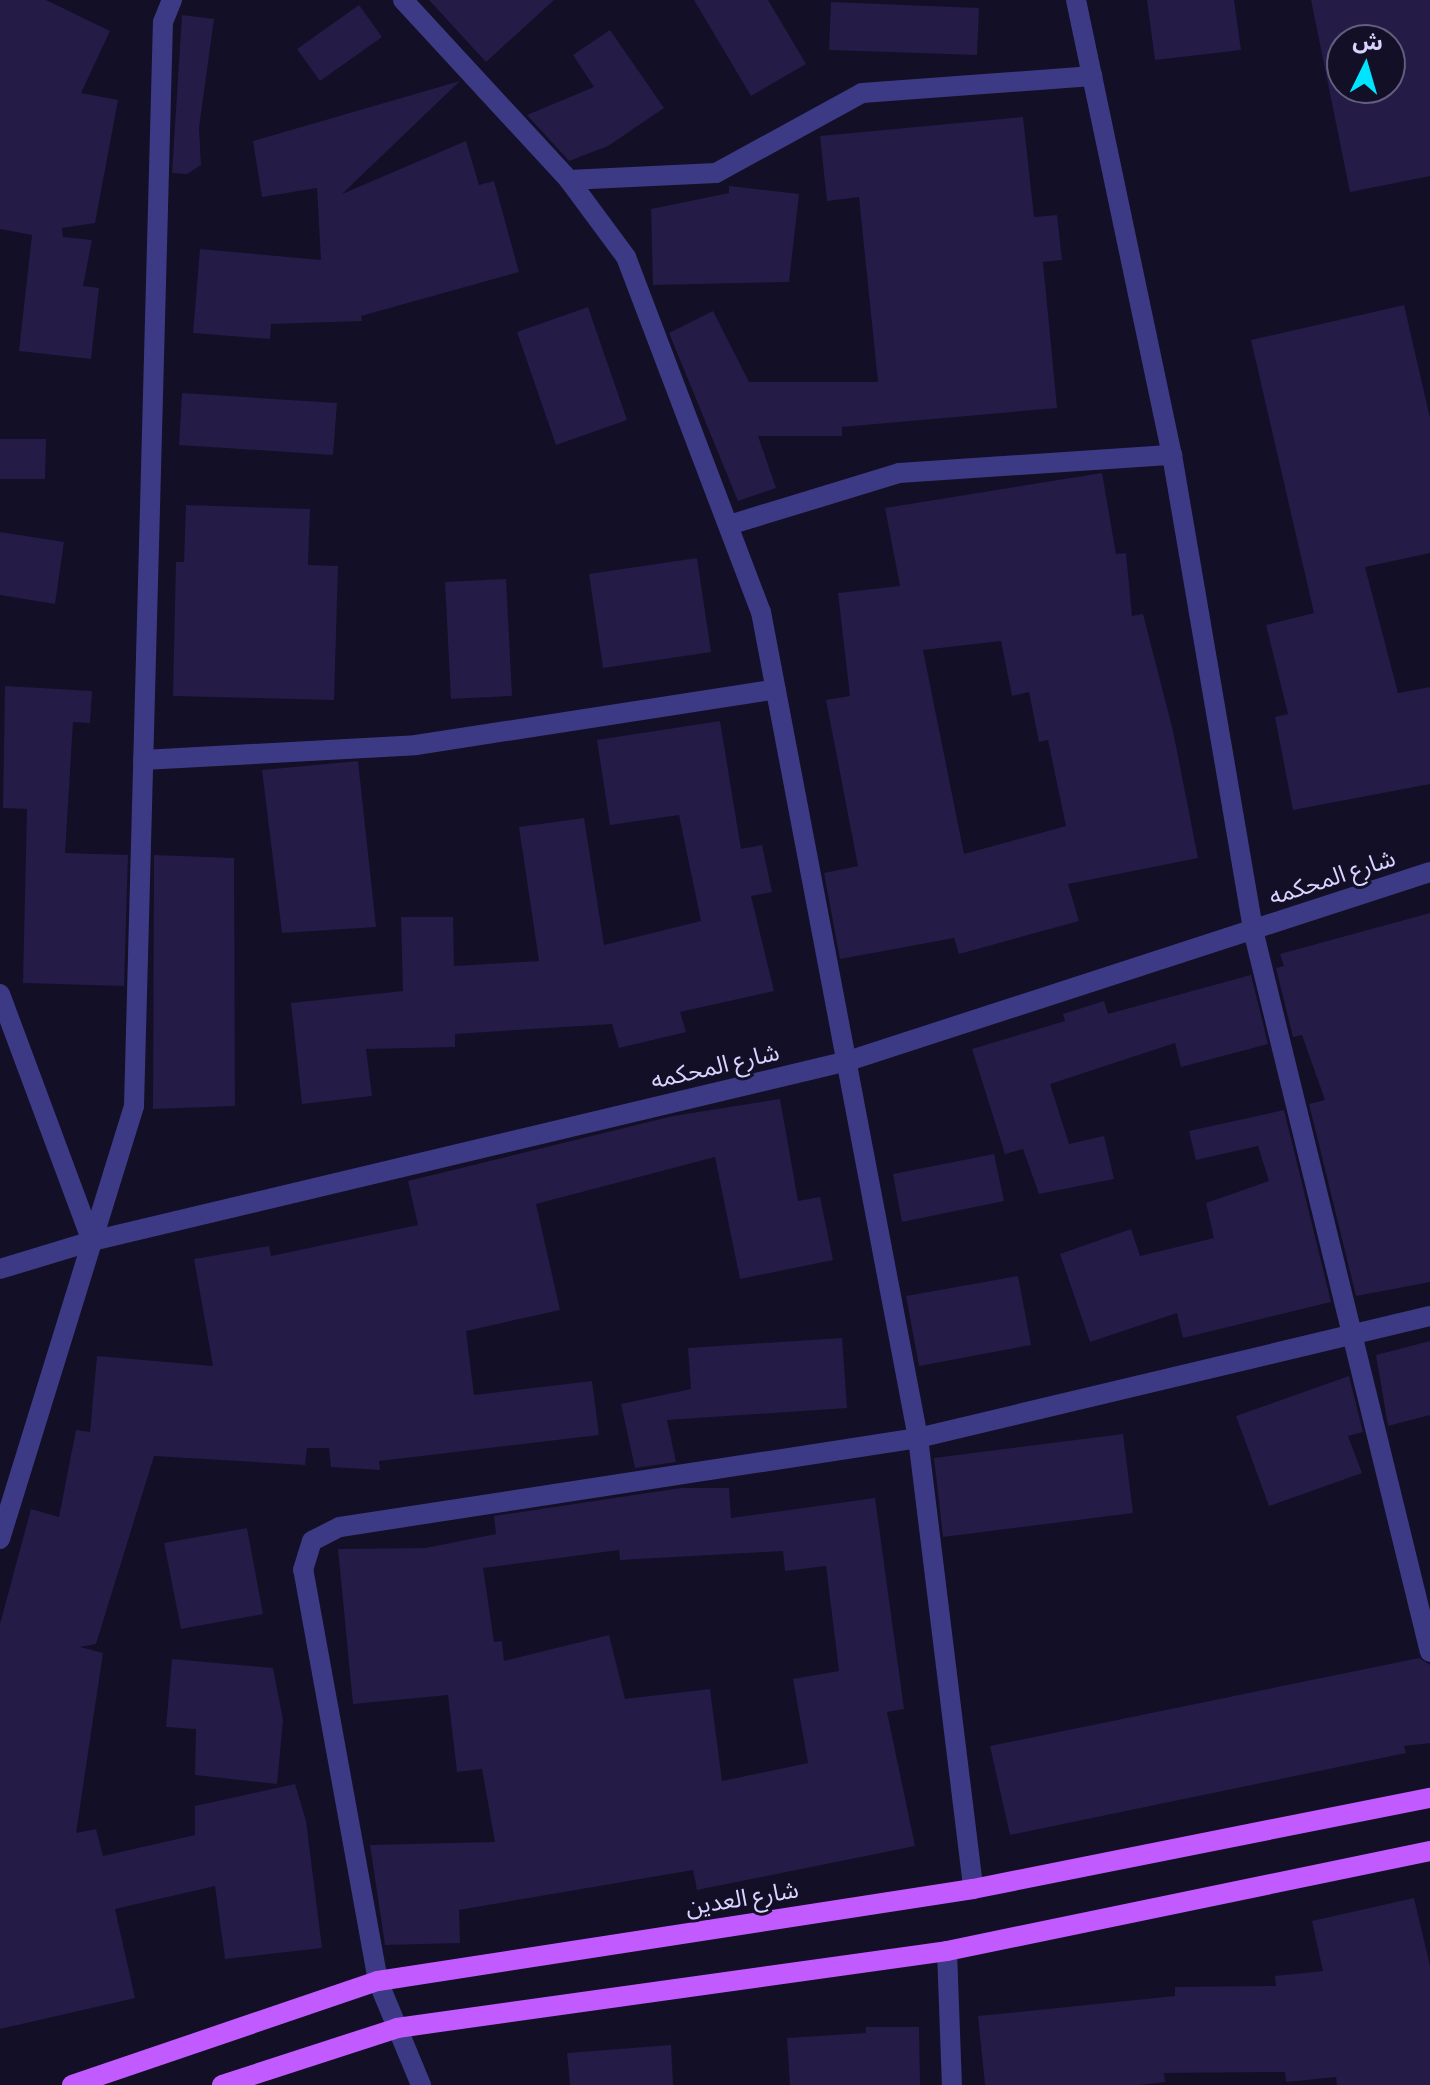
<!DOCTYPE html>
<html>
<head>
<meta charset="utf-8">
<style>
	body { margin:0 }
	#map { position:relative; width:1430px; height:2085px; overflow:hidden; background:#130f26; font-family:Cabin,"Noto Sans Arabic",sans-serif }
	div>[style] { position:absolute }
	[style*='--x'] { left:calc(var(--x)*1px); top:calc(var(--y)*1px); width:calc(var(--w)*1px); rotate:calc(var(--a)*1deg) }
	.building>* { inset:0; background:#241b47 }
	.minor>* { height:20px; margin:-10px; padding:0 10px; transform-origin:10px; border-radius:10px; background:#3d3a85 }
	.primary>* { height:20px; margin:-10px; padding:0 10px; transform-origin:10px; border-radius:10px; background:#c25bff }
	span { translate:-50% -50%; white-space:nowrap; text-align:center; line-height:1.15; -webkit-text-stroke:6px #130f26; paint-order:stroke }
	.street-label { font-size:24px; color:#d9d4ff }
	.north { position:absolute; left:1326px; top:24px; width:80px; height:80px; box-sizing:border-box; background:#130f26; border:2px solid #625e7d; border-radius:50%; rotate:5deg; font-size:22px; font-weight:700; line-height:32px; text-align:center; color:#d9d4ff }
	.north::after { content:''; display:block; margin:auto; width:28px; height:36px; background:#00e5ff; clip-path:polygon(50% 0,100% 100%,50% 72%,0 100%) }
</style>
</head>
<body>
<div id="map">
	<div class="building">
		<div style="clip-path:polygon(0 0,46px 0,110px 31px,81px 93px,118px 100px,95px 223px,62px 228px,63px 237px,92px 240px,83px 286px,99px 288px,91px 359px,19px 351px,32px 235px,0 229px)"></div>
		<div style="clip-path:polygon(429px 0,554px 0,486px 62px)"></div>
		<div style="clip-path:polygon(694px 0,768px 0,806px 64px,751px 96px)"></div>
		<div style="clip-path:polygon(1147px 0,1234px 0,1241px 50px,1155px 60px)"></div>
		<div style="clip-path:polygon(evenodd,1311px 0,1430px 0,1430px 176px,1350px 192px,1311px 0,1342px 40px,1390px 40px,1390px 88px,1342px 88px,1342px 40px)"></div>
		<div style="clip-path:polygon(831px 2px,979px 8px,977px 55px,829px 50px)"></div>
		<div style="clip-path:polygon(359px 5px,382px 37px,320px 81px,297px 49px)"></div>
		<div style="clip-path:polygon(182px 15px,214px 19px,199px 128px,201px 165px,187px 174px,172px 173px)"></div>
		<div style="clip-path:polygon(610px 30px,664px 108px,608px 146px,569px 161px,527px 115px,594px 87px,573px 55px)"></div>
		<div style="clip-path:polygon(460px 81px,342px 194px,466px 141px,479px 185px,494px 181px,519px 272px,361px 316px,362px 321px,271px 324px,270px 339px,193px 333px,200px 249px,321px 260px,317px 188px,262px 197px,253px 141px)"></div>
		<div style="clip-path:polygon(1023px 117px,1034px 217px,1057px 215px,1062px 260px,1043px 262px,1057px 408px,842px 427px,842px 436px,758px 436px,776px 488px,738px 501px,669px 333px,713px 311px,749px 382px,878px 382px,859px 197px,827px 201px,820px 136px)"></div>
		<div style="clip-path:polygon(729px 186px,799px 194px,789px 282px,653px 285px,651px 209px,729px 193px)"></div>
		<div style="clip-path:polygon(1404px 305px,1430px 418px,1430px 553px,1365px 567px,1398px 693px,1430px 687px,1430px 784px,1293px 810px,1275px 717px,1288px 714px,1266px 625px,1314px 613px,1251px 340px)"></div>
		<div style="clip-path:polygon(588px 307px,627px 420px,556px 445px,517px 332px)"></div>
		<div style="clip-path:polygon(182px 393px,337px 403px,333px 455px,179px 445px)"></div>
		<div style="clip-path:polygon(0 439px,46px 439px,45px 479px,0 479px)"></div>
		<div style="clip-path:polygon(evenodd,1102px 473px,1116px 554px,1126px 553px,1132px 616px,1143px 614px,1173px 731px,1198px 858px,1068px 884px,1079px 921px,959px 954px,954px 938px,840px 959px,824px 873px,858px 866px,826px 700px,850px 696px,838px 593px,900px 586px,885px 508px,1102px 473px,1001px 641px,1012px 696px,1029px 692px,1039px 742px,1048px 740px,1066px 826px,964px 854px,923px 650px,1001px 641px)"></div>
		<div style="clip-path:polygon(186px 505px,310px 509px,308px 565px,338px 566px,334px 700px,173px 696px,176px 562px,184px 562px)"></div>
		<div style="clip-path:polygon(0 532px,64px 542px,55px 604px,0 595px)"></div>
		<div style="clip-path:polygon(697px 558px,711px 652px,603px 668px,589px 574px)"></div>
		<div style="clip-path:polygon(506px 579px,512px 696px,451px 699px,445px 582px)"></div>
		<div style="clip-path:polygon(5px 686px,92px 691px,90px 723px,73px 722px,65px 853px,128px 855px,124px 986px,23px 983px,27px 809px,3px 808px)"></div>
		<div style="clip-path:polygon(720px 721px,741px 849px,762px 845px,772px 892px,751px 896px,774px 991px,680px 1012px,686px 1032px,619px 1048px,612px 1024px,455px 1034px,455px 1047px,366px 1049px,372px 1096px,302px 1104px,291px 1003px,403px 991px,401px 917px,453px 917px,454px 966px,539px 961px,519px 827px,584px 818px,604px 945px,701px 921px,679px 815px,610px 825px,597px 740px)"></div>
		<div style="clip-path:polygon(358px 761px,376px 927px,282px 933px,262px 770px)"></div>
		<div style="clip-path:polygon(154px 855px,234px 858px,235px 1106px,153px 1109px)"></div>
		<div style="clip-path:polygon(1430px 913px,1430px 1282px,1356px 1296px,1309px 1104px,1325px 1100px,1302px 1035px,1293px 1037px,1276px 968px,1284px 966px,1280px 954px)"></div>
		<div style="clip-path:polygon(1251px 975px,1268px 1044px,1181px 1067px,1175px 1043px,1050px 1084px,1069px 1144px,1104px 1136px,1114px 1179px,1039px 1194px,1023px 1149px,1005px 1154px,972px 1049px,1065px 1021px,1063px 1014px,1104px 1001px,1108px 1014px)"></div>
		<div style="clip-path:polygon(780px 1099px,798px 1201px,820px 1197px,833px 1260px,740px 1279px,715px 1157px,536px 1204px,560px 1310px,466px 1331px,474px 1395px,592px 1381px,599px 1435px,379px 1461px,380px 1470px,331px 1467px,329px 1448px,307px 1448px,305px 1465px,154px 1456px,96px 1644px,80px 1647px,103px 1653px,76px 1833px,96px 1829px,103px 1856px,195px 1835px,195px 1806px,295px 1784px,306px 1821px,322px 1948px,225px 1959px,215px 1886px,115px 1909px,135px 1998px,0 2029px,0 1624px,31px 1509px,59px 1517px,76px 1430px,90px 1432px,97px 1356px,213px 1366px,194px 1259px,269px 1246px,271px 1256px,418px 1225px,408px 1181px,673px 1116px)"></div>
		<div style="clip-path:polygon(1284px 1110px,1331px 1302px,1183px 1338px,1177px 1313px,1090px 1342px,1060px 1254px,1131px 1229px,1140px 1256px,1214px 1238px,1206px 1203px,1269px 1181px,1258px 1146px,1196px 1160px,1189px 1131px)"></div>
		<div style="clip-path:polygon(994px 1154px,1004px 1201px,902px 1222px,893px 1174px)"></div>
		<div style="clip-path:polygon(1018px 1276px,1031px 1345px,919px 1366px,906px 1296px)"></div>
		<div style="clip-path:polygon(842px 1338px,847px 1408px,667px 1420px,676px 1462px,635px 1468px,621px 1404px,691px 1389px,688px 1348px)"></div>
		<div style="clip-path:polygon(1430px 1341px,1430px 1415px,1388px 1426px,1376px 1355px)"></div>
		<div style="clip-path:polygon(1349px 1376px,1363px 1432px,1348px 1436px,1362px 1473px,1269px 1506px,1236px 1416px)"></div>
		<div style="clip-path:polygon(1123px 1434px,1133px 1513px,943px 1537px,934px 1458px)"></div>
		<div style="clip-path:polygon(evenodd,681px 1488px,729px 1488px,731px 1518px,875px 1498px,904px 1709px,887px 1712px,915px 1846px,697px 1890px,693px 1870px,459px 1910px,460px 1943px,385px 1945px,370px 1845px,495px 1842px,482px 1769px,457px 1772px,448px 1695px,353px 1704px,338px 1549px,425px 1548px,496px 1534px,494px 1516px,681px 1488px,619px 1550px,620px 1560px,783px 1551px,785px 1571px,826px 1566px,839px 1671px,793px 1679px,808px 1763px,722px 1781px,710px 1689px,625px 1699px,609px 1635px,504px 1661px,502px 1641px,494px 1642px,483px 1568px,619px 1550px)"></div>
		<div style="clip-path:polygon(247px 1528px,263px 1614px,181px 1629px,164px 1543px)"></div>
		<div style="clip-path:polygon(1419px 1658px,1430px 1665px,1430px 1743px,1404px 1746px,1406px 1753px,1010px 1835px,990px 1746px)"></div>
		<div style="clip-path:polygon(172px 1659px,273px 1668px,283px 1720px,277px 1784px,195px 1775px,196px 1729px,166px 1727px)"></div>
		<div style="clip-path:polygon(1414px 1898px,1430px 1966px,1430px 2085px,1337px 2085px,1336px 2077px,1286px 2082px,1285px 2072px,1164px 2073px,1165px 2082px,1140px 2085px,985px 2085px,978px 2016px,1175px 1996px,1175px 1987px,1276px 1986px,1275px 1976px,1323px 1971px,1312px 1921px)"></div>
		<div style="clip-path:polygon(866px 2027px,919px 2027px,920px 2085px,790px 2085px,787px 2038px,866px 2033px)"></div>
		<div style="clip-path:polygon(671px 2045px,673px 2085px,570px 2085px,567px 2053px)"></div>
	</div>
	<div class="minor">
		<div style="--x:403;--y:0;--w:245;--a:47.3"></div>
		<div style="--x:569;--y:180;--w:96;--a:53.5"></div>
		<div style="--x:626;--y:257;--w:380;--a:69.2"></div>
		<div style="--x:761;--y:612;--w:841;--a:79.24"></div>
		<div style="--x:918;--y:1438;--w:454;--a:83"></div>
		<div style="--x:1076;--y:0;--w:465;--a:78.1"></div>
		<div style="--x:1172;--y:455;--w:482;--a:80.3"></div>
		<div style="--x:1253;--y:930;--w:743;--a:76.23"></div>
		<div style="--x:569;--y:180;--w:147;--a:-2.7"></div>
		<div style="--x:716;--y:173;--w:166;--a:-28.7"></div>
		<div style="--x:862;--y:93;--w:231;--a:-4.2"></div>
		<div style="--x:729;--y:525;--w:178;--a:-17"></div>
		<div style="--x:899;--y:473;--w:274;--a:-3.8"></div>
		<div style="--x:143;--y:760;--w:273;--a:-3.1"></div>
		<div style="--x:416;--y:745;--w:364;--a:-8.8"></div>
		<div style="--x:0;--y:994;--w:264;--a:69.6"></div>
		<div style="--x:0;--y:1269;--w:96;--a:-16.9"></div>
		<div style="--x:92;--y:1241;--w:777;--a:-13.39"></div>
		<div style="--x:848;--y:1061;--w:612;--a:-17.99"></div>
		<div style="--x:0;--y:1539;--w:453;--a:-72.8"></div>
		<div style="--x:134;--y:1106;--w:1084;--a:-88.47"></div>
		<div style="--x:163;--y:22;--w:24;--a:-68"></div>
		<div style="--x:947;--y:1951;--w:134;--a:87.9"></div>
		<div style="--x:421;--y:2085;--w:113;--a:-112.5"></div>
		<div style="--x:378;--y:1981;--w:418;--a:-100.3"></div>
		<div style="--x:303;--y:1570;--w:30;--a:-73"></div>
		<div style="--x:312;--y:1541;--w:31;--a:-27"></div>
		<div style="--x:340;--y:1527;--w:585;--a:-8.75"></div>
		<div style="--x:918;--y:1438;--w:526;--a:-13.4"></div>
	</div>
	<div class="primary">
		<div style="--x:72;--y:2085;--w:323;--a:-18.8"></div>
		<div style="--x:378;--y:1981;--w:602;--a:-8.79"></div>
		<div style="--x:973;--y:1889;--w:466;--a:-11.3"></div>
		<div style="--x:222;--y:2085;--w:184;--a:-18"></div>
		<div style="--x:397;--y:2028;--w:555;--a:-7.97"></div>
		<div style="--x:947;--y:1951;--w:493;--a:-11.7"></div>
	</div>
	<div class="street-label">
		<span style="left:1332px;top:877px;rotate:-18deg">شارع المحكمه</span>
		<span style="left:715px;top:1066px;rotate:-13deg">شارع المحكمه</span>
		<span style="left:742px;top:1898px;rotate:-9deg">شارع العدين</span>
	</div>
	<div class="north">ش</div>
</div>
</body>
</html>
